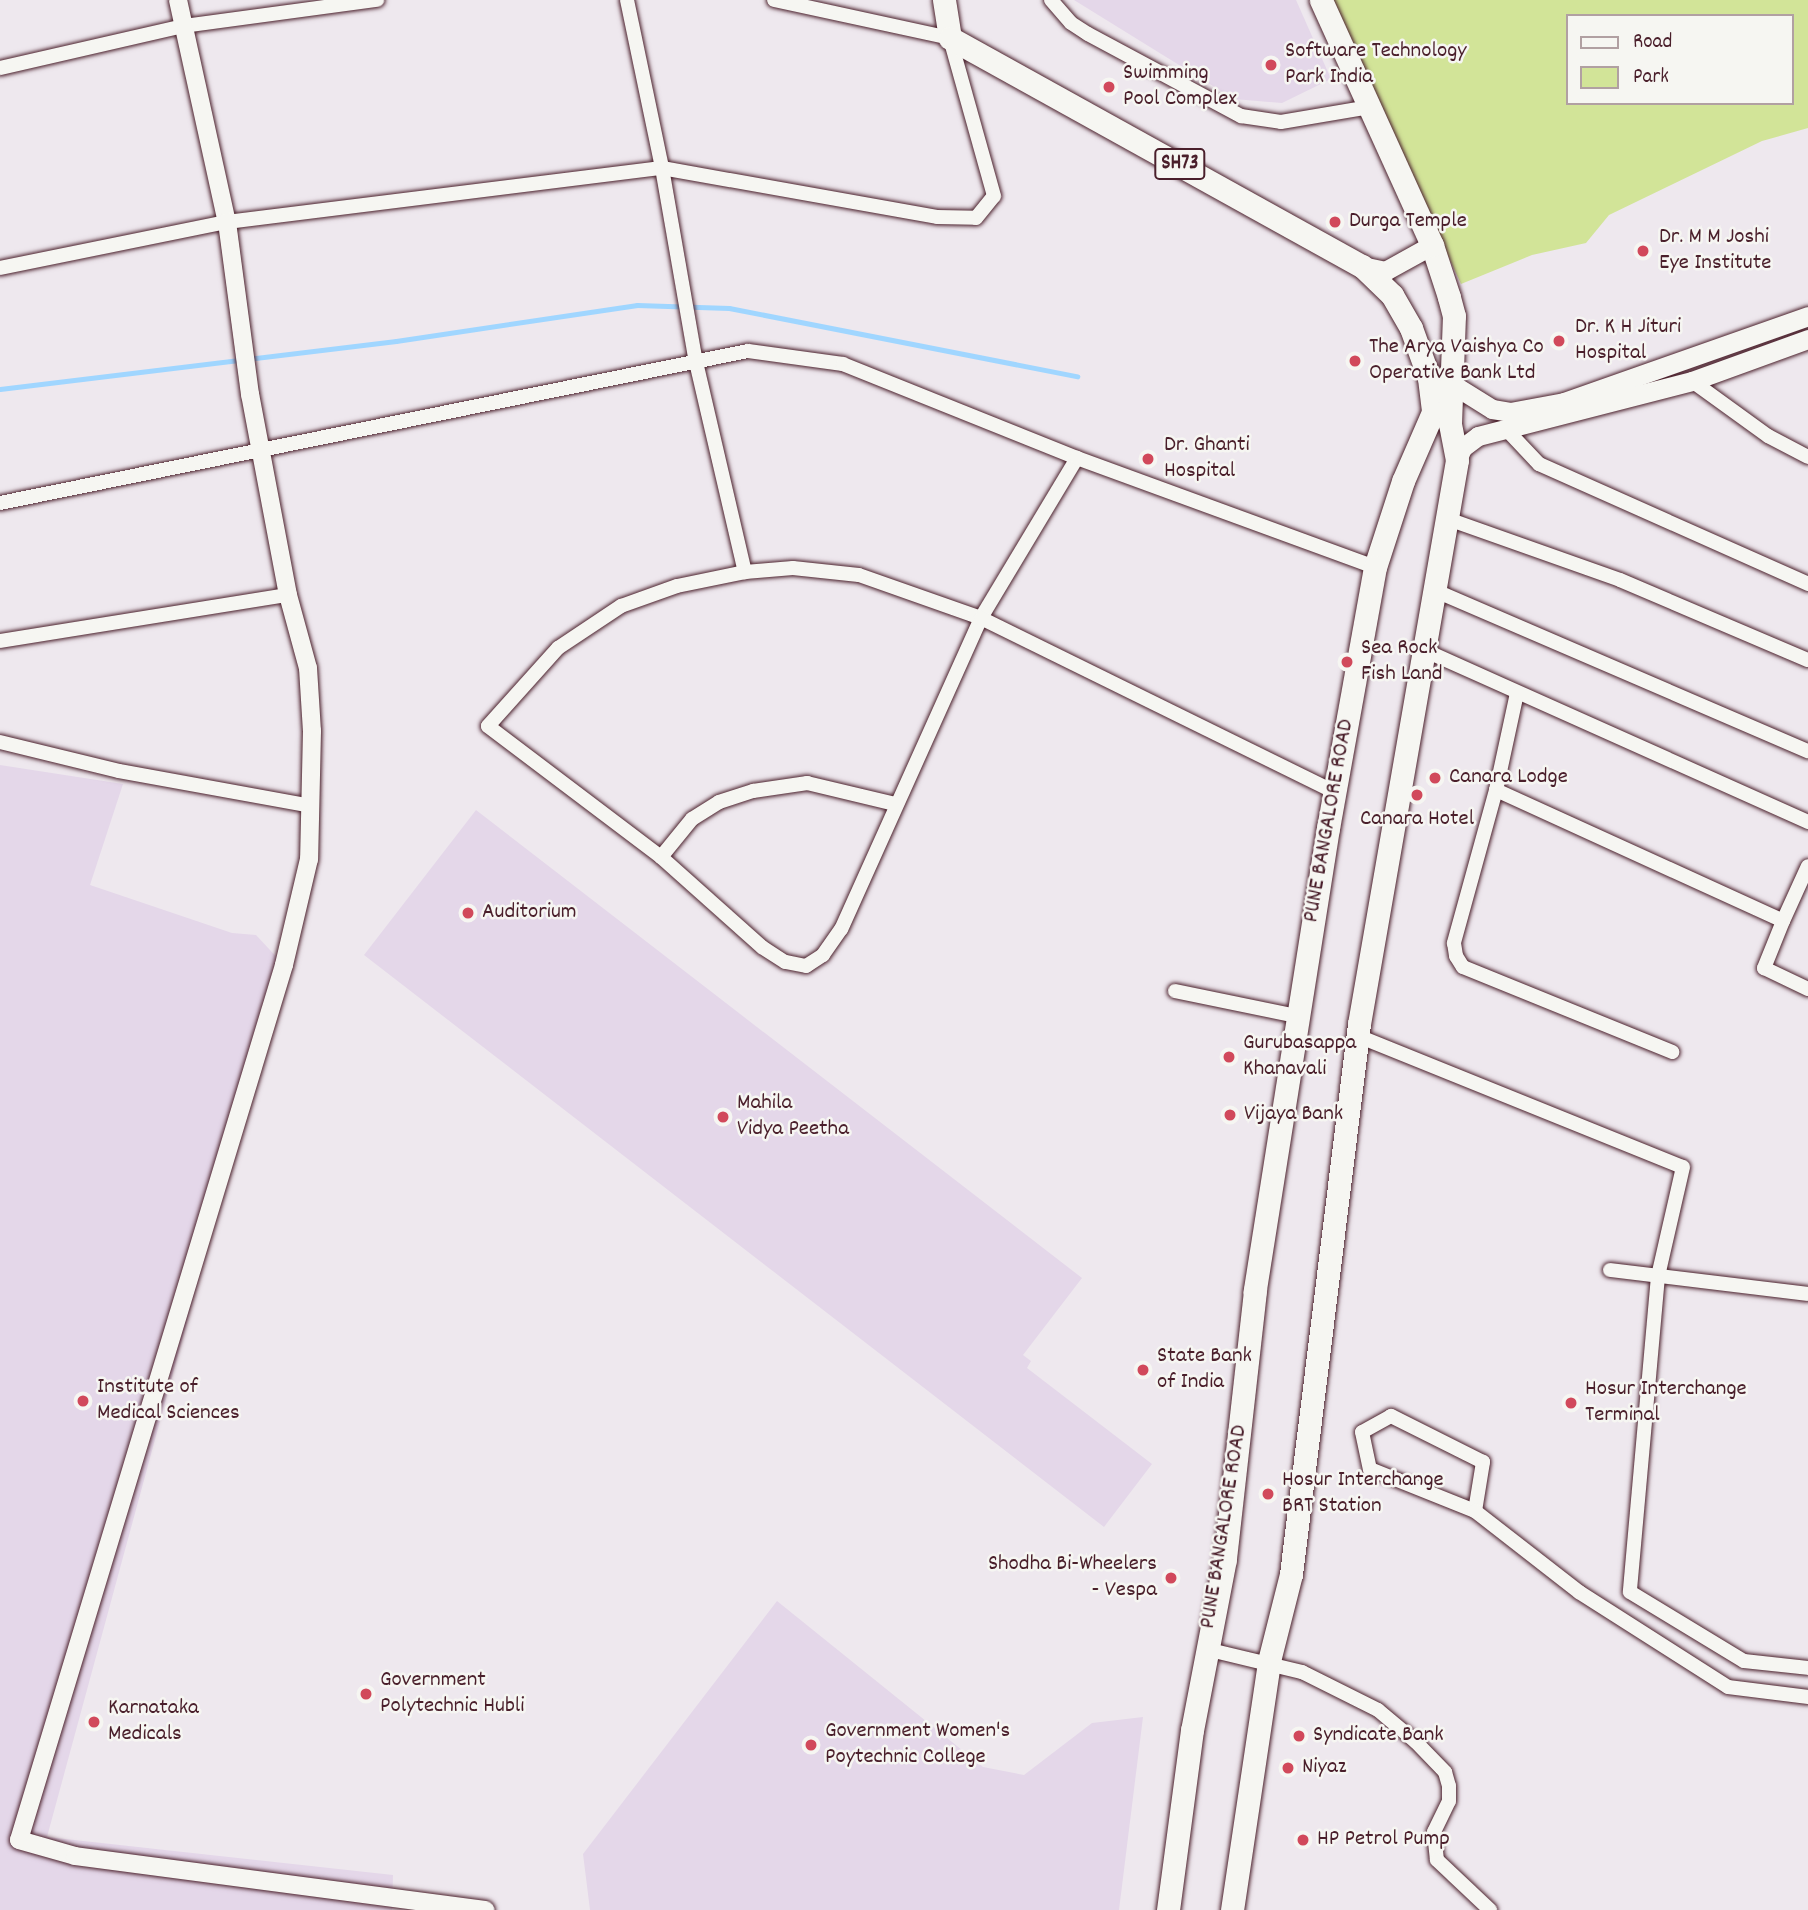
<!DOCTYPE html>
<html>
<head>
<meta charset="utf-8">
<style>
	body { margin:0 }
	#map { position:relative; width:1808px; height:1910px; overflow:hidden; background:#eee8ee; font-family:Dekko,sans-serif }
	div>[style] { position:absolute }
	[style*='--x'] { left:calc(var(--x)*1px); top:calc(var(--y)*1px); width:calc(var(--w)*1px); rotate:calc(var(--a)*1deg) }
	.built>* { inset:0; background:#e4d7e9 }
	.green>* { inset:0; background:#d2e498 }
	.stream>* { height:5px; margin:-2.5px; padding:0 2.5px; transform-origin:2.5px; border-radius:2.5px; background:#a0d6ff }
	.roads { filter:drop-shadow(0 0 2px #4a1f2b) drop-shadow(0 0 2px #4a1f2b) }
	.minor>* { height:14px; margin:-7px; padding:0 7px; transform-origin:7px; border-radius:7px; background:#f6f6f2 }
	.tertiary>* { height:18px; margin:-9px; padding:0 9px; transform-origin:9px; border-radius:9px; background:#f6f6f2 }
	.secondary>* { height:19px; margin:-9.5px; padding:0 9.5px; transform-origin:9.5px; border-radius:9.5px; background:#f6f6f2 }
	.primary>* { height:23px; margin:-11.5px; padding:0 11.5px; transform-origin:11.5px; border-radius:11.5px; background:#f6f6f2 }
	.dots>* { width:19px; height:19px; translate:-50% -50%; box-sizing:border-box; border:4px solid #f6f6f2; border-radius:50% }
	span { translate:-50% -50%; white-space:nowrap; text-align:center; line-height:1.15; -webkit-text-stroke:5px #f6f6f2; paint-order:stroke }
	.shield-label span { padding:2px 5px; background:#f6f6f2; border:2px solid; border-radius:5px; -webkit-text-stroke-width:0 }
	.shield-label { font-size:21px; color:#4a1f2b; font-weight:700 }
	.poi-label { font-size:23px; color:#4a1f2b }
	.left { translate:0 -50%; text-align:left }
	.right { translate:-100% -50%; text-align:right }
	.street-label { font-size:23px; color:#4a1f2b }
	.legend { position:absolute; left:1566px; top:14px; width:228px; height:91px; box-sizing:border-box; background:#f6f6f2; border:2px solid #b1a0a2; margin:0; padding:9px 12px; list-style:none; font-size:21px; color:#4a1f2b }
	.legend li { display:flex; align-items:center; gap:14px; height:35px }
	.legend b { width:35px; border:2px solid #b1a0a2 }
</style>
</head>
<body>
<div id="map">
	<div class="built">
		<div style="clip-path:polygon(1074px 0,1296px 0,1331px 79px,1282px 103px,1234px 99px)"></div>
		<div style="clip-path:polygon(0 765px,123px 784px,90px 885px,232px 933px,256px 935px,284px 965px,47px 1837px,393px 1875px,392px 1910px,0 1910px)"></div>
		<div style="clip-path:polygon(476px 810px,1082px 1278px,1023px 1355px,1031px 1361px,1027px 1368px,1152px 1464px,1104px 1527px,364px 955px)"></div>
		<div style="clip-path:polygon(777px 1601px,983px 1767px,1024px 1775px,1092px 1723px,1143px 1717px,1119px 1910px,590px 1910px,583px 1854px)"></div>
	</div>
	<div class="green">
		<div style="clip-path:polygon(evenodd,1330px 0,1808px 0,1808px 128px,1762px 141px,1609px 215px,1586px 243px,1532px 255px,1461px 284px,1330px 0,1568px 16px,1792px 16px,1792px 103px,1568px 103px,1568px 16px)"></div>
	</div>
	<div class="stream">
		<div style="--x:0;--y:389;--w:399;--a:-6.9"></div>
		<div style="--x:396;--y:341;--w:244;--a:-8.5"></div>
		<div style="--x:637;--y:305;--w:92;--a:1.9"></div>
		<div style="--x:729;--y:308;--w:355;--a:11.1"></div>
	</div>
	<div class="roads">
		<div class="minor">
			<div style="--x:627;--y:0;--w:172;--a:78.2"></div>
			<div style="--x:662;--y:168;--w:197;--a:80.1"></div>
			<div style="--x:696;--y:362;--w:216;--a:76.9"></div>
			<div style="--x:1051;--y:0;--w:30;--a:49"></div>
			<div style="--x:1071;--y:23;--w:20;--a:33"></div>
			<div style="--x:1088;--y:34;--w:174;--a:28.2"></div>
			<div style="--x:1241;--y:116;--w:40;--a:8.5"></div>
			<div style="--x:1281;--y:122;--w:90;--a:-9.6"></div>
			<div style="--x:0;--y:68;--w:189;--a:-12.9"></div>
			<div style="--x:184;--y:26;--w:195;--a:-7.7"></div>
			<div style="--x:0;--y:268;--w:232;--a:-11.5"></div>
			<div style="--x:227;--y:222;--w:438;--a:-7.1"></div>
			<div style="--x:662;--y:168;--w:279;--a:10.1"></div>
			<div style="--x:937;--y:217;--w:39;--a:1"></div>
			<div style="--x:976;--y:218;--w:28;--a:-51"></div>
			<div style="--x:994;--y:196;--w:164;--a:-105.6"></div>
			<div style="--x:950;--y:38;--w:180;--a:-167.8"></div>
			<div style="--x:1692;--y:381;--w:94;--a:35.9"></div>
			<div style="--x:1768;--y:436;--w:45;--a:27.7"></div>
			<div style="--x:1505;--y:428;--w:50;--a:46.6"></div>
			<div style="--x:1539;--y:464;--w:295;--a:24"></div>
			<div style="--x:1077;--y:458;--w:187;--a:121"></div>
			<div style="--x:981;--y:618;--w:341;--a:114.2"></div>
			<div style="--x:841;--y:929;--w:32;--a:125"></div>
			<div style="--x:823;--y:955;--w:20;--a:147"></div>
			<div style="--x:806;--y:966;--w:21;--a:-169"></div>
			<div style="--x:785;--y:962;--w:27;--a:-147"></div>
			<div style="--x:762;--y:947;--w:135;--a:-138.3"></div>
			<div style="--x:661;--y:857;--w:217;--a:-142.9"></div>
			<div style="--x:488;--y:726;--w:105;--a:-48.1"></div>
			<div style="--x:558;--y:648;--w:76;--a:-33.7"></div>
			<div style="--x:621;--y:606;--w:59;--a:-19.7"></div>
			<div style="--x:677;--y:586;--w:69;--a:-11.6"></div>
			<div style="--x:745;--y:572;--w:48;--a:-4.8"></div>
			<div style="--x:793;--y:568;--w:66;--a:6.1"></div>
			<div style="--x:859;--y:575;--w:129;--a:19.4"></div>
			<div style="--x:981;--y:618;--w:394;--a:26.2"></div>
			<div style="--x:0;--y:503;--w:763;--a:-11.49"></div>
			<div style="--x:748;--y:351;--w:96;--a:7.8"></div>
			<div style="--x:843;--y:364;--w:252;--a:21.9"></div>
			<div style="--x:1077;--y:458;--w:317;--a:20.1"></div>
			<div style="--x:1448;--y:519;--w:182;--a:19.5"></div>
			<div style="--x:1620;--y:580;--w:204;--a:23.1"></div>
			<div style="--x:1436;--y:591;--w:405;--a:23.3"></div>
			<div style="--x:0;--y:641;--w:292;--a:-9.1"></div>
			<div style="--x:1426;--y:651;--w:419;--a:24.1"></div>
			<div style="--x:1517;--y:693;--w:99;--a:102.2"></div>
			<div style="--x:1496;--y:790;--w:315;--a:24.5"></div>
			<div style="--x:1783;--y:921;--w:51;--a:112"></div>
			<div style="--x:1764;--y:968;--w:49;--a:25.5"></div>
			<div style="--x:0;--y:742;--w:122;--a:13.7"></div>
			<div style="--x:119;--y:771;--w:195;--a:10.3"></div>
			<div style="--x:1496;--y:790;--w:159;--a:105.4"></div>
			<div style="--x:1454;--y:943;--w:13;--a:81"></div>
			<div style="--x:1456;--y:956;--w:13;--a:58"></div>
			<div style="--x:1463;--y:967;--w:226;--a:22.1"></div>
			<div style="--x:661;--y:857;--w:49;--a:-50.8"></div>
			<div style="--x:692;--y:819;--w:32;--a:-32"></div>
			<div style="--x:719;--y:802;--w:36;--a:-18"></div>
			<div style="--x:753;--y:791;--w:55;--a:-8.4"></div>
			<div style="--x:807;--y:783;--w:90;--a:13.4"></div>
			<div style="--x:1783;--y:921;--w:60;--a:-65.6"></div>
			<div style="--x:1175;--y:991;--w:125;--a:11.6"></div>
			<div style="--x:1358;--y:1036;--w:350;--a:22"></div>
			<div style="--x:1683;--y:1167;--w:112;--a:102.9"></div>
			<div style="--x:1658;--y:1276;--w:317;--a:95.1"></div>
			<div style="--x:1630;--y:1592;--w:133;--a:31.2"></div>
			<div style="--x:1744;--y:1661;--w:64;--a:6.2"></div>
			<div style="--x:1610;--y:1270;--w:199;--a:6.9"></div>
			<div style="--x:1475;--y:1511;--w:50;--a:-80.7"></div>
			<div style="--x:1483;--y:1462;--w:103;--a:-153.4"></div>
			<div style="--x:1391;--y:1416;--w:33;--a:151"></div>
			<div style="--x:1362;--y:1432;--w:38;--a:78"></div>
			<div style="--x:1370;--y:1469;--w:113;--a:21.8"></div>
			<div style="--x:1475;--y:1511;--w:132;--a:37.9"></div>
			<div style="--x:1579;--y:1592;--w:177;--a:32.5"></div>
			<div style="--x:1728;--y:1687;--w:81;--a:7.1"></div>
			<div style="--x:1206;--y:1649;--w:99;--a:13.5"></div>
			<div style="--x:1302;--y:1672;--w:85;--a:26.6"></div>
			<div style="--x:1378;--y:1710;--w:50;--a:40.1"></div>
			<div style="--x:1416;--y:1742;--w:42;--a:46"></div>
			<div style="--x:1445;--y:1772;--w:15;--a:74"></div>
			<div style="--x:1449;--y:1786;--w:15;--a:90"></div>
			<div style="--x:1449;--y:1801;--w:34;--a:116"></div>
			<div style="--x:1434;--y:1832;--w:28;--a:84"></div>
			<div style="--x:1437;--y:1860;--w:73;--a:43.3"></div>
		</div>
		<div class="tertiary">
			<div style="--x:178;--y:0;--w:227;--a:77.6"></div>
			<div style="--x:227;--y:222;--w:174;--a:82.4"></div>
			<div style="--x:250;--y:394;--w:205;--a:79.3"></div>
			<div style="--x:288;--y:595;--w:76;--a:74.7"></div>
			<div style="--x:308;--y:668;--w:63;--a:86.4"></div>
			<div style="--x:312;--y:731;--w:128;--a:91.3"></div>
			<div style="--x:309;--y:859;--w:109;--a:103.3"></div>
			<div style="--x:284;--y:965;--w:914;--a:106.85"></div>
			<div style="--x:19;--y:1840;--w:58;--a:15.9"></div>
			<div style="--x:75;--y:1856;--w:414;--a:7.5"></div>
		</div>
		<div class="secondary">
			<div style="--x:1362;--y:266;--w:24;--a:12"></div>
			<div style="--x:1385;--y:271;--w:54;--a:-29"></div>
			<div style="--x:1452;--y:384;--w:47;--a:32"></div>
			<div style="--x:1492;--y:409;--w:18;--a:9"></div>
			<div style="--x:1510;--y:412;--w:55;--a:-10.5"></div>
			<div style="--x:1564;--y:402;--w:259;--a:-19.4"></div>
			<div style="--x:1457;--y:460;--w:13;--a:-67"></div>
			<div style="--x:1462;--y:448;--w:20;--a:-37"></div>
			<div style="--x:1478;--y:436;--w:221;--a:-14.4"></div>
			<div style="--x:1692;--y:381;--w:123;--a:-19.9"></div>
		</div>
		<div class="primary">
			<div style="--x:944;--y:0;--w:38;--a:81"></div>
			<div style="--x:950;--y:38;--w:471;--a:29"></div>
			<div style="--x:1362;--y:266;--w:42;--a:44"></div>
			<div style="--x:1392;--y:295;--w:38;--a:60"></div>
			<div style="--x:1411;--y:328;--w:53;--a:70.2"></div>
			<div style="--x:1429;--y:378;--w:34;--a:83"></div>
			<div style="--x:1433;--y:412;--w:75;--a:113.5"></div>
			<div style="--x:1403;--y:481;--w:90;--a:108"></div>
			<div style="--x:1375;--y:567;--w:265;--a:100.2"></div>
			<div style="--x:1328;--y:828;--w:469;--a:99"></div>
			<div style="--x:1255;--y:1291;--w:270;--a:96.4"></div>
			<div style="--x:1225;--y:1559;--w:174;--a:100.9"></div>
			<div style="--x:1192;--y:1730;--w:182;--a:97.6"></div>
			<div style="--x:1232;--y:1910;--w:252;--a:-81.5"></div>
			<div style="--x:1269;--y:1661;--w:90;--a:-75.8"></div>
			<div style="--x:1291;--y:1574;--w:554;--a:-82.95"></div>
			<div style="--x:1359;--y:1024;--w:572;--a:-80.14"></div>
			<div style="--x:1457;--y:460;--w:37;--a:-101"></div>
			<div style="--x:1450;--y:424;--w:108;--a:-87.9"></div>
			<div style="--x:1454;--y:316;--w:20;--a:-105"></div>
			<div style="--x:1449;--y:297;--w:55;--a:-108.1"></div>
			<div style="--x:1432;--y:245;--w:269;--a:-114.4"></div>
		</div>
	</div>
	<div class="dots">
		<div style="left:1271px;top:65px;background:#d1495b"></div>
		<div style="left:1109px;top:87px;background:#d1495b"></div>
		<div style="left:1335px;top:222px;background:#d1495b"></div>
		<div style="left:1643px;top:251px;background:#d1495b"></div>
		<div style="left:1559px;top:341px;background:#d1495b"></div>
		<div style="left:1355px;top:361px;background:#d1495b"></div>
		<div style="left:1148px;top:459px;background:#d1495b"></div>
		<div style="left:1347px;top:662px;background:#d1495b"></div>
		<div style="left:1435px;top:778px;background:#d1495b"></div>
		<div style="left:1417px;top:795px;background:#d1495b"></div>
		<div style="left:468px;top:913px;background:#d1495b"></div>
		<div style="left:1229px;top:1057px;background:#d1495b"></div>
		<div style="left:1230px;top:1115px;background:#d1495b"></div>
		<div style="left:723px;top:1117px;background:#d1495b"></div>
		<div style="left:1143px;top:1370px;background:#d1495b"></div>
		<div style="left:83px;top:1401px;background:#d1495b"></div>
		<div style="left:1571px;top:1403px;background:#d1495b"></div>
		<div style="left:1268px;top:1494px;background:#d1495b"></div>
		<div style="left:1171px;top:1578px;background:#d1495b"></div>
		<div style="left:366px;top:1694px;background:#d1495b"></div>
		<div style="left:94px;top:1722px;background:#d1495b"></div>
		<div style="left:1299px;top:1736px;background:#d1495b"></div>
		<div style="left:811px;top:1745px;background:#d1495b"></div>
		<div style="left:1288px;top:1768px;background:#d1495b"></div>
		<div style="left:1303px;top:1840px;background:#d1495b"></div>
	</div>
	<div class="shield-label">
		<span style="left:1180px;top:164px">SH73</span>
	</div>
	<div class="poi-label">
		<span class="left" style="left:1285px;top:65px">Software Technology<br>Park India</span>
		<span class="left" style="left:1123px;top:87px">Swimming<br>Pool Complex</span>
		<span class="left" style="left:1349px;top:222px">Durga Temple</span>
		<span class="left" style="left:1659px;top:251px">Dr. M M Joshi<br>Eye Institute</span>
		<span class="left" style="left:1575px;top:341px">Dr. K H Jituri<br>Hospital</span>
		<span class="left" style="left:1369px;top:361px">The Arya Vaishya Co<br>Operative Bank Ltd</span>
		<span class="left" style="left:1164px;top:459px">Dr. Ghanti<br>Hospital</span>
		<span class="left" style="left:1361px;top:662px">Sea Rock<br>Fish Land</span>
		<span class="left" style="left:1449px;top:778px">Canara Lodge</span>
		<span style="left:1417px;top:820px">Canara Hotel</span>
		<span class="left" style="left:482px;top:913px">Auditorium</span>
		<span class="left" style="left:1243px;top:1057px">Gurubasappa<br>Khanavali</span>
		<span class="left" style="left:737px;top:1117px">Mahila<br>Vidya Peetha</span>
		<span class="left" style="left:1244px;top:1115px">Vijaya Bank</span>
		<span class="left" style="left:1157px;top:1370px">State Bank<br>of India</span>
		<span class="left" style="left:97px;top:1401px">Institute of<br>Medical Sciences</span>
		<span class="left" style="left:1585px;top:1403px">Hosur Interchange<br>Terminal</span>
		<span class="left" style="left:1282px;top:1494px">Hosur Interchange<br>BRT Station</span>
		<span class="right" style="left:1157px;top:1578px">Shodha Bi-Wheelers<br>- Vespa</span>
		<span class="left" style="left:380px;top:1694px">Government<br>Polytechnic Hubli</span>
		<span class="left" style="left:108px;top:1722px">Karnataka<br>Medicals</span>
		<span class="left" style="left:825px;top:1745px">Government Women's<br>Poytechnic College</span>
		<span class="left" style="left:1313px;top:1736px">Syndicate Bank</span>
		<span class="left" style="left:1302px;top:1768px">Niyaz</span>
		<span class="left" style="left:1317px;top:1840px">HP Petrol Pump</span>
	</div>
	<div class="street-label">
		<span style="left:1330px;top:821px;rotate:-80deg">PUNE BANGALORE ROAD</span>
		<span style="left:1225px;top:1527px;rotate:-81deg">PUNE BANGALORE ROAD</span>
	</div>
	<ul class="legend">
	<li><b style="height:9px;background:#f6f6f2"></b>Road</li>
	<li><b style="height:19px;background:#d2e498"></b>Park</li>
	</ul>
</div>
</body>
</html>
